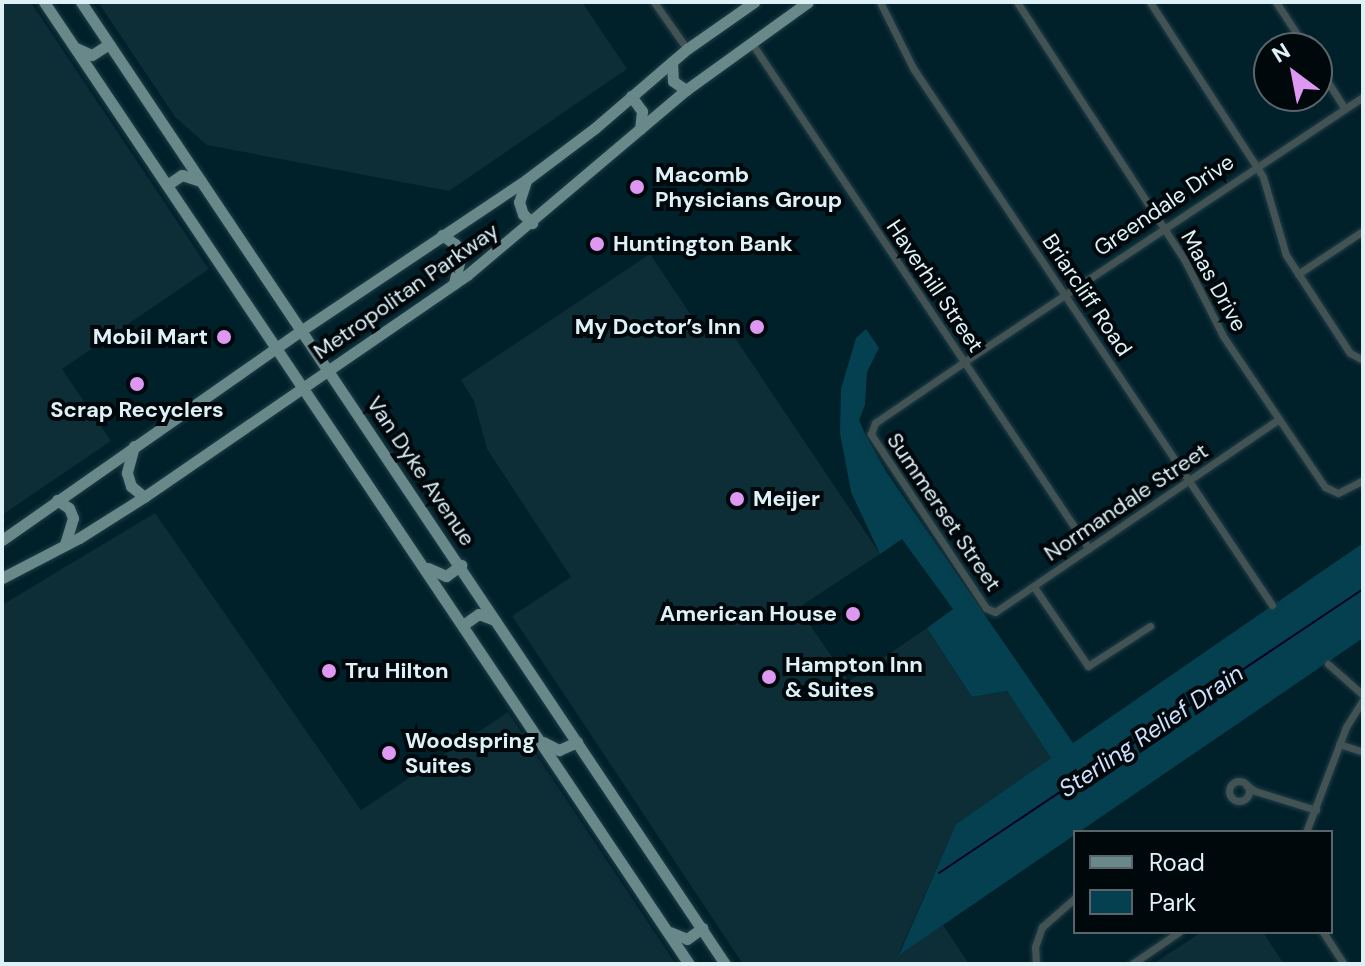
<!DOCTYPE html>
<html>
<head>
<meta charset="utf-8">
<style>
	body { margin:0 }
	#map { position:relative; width:1365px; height:966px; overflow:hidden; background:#00202a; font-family:"DM Sans",sans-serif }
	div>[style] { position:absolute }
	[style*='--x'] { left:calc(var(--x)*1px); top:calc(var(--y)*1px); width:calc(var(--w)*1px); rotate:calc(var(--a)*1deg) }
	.built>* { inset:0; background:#0d2d37 }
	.green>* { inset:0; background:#04404f }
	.stream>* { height:2px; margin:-1px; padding:0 1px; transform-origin:1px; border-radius:1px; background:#000023 }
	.roads { filter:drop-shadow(0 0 2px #1f3d47) drop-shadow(0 0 2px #1f3d47) }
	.street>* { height:7px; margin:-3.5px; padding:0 3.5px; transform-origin:3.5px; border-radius:3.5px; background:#435253 }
	.street>.ring { margin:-3.5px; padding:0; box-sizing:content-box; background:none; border:7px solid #435253; border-radius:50% }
	.primary>* { height:11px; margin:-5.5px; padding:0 5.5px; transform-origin:5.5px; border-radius:5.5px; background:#68888a }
	.dots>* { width:22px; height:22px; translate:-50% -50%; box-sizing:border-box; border:4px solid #00080c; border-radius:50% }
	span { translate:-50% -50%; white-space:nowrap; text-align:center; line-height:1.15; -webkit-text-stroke:8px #00080c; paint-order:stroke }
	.poi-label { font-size:22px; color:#def1f7; font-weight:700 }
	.left { translate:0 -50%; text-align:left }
	.right { translate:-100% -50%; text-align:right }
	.street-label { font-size:22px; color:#def1f7 }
	.water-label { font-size:24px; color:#cddffd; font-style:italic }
	.frame { position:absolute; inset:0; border:4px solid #def1f7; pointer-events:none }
	.legend { position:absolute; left:1073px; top:830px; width:260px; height:104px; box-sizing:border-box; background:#00080c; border:2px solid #59656a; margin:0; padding:10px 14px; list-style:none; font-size:24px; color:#def1f7 }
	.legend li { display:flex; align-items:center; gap:16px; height:40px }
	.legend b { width:40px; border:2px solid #59656a }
	.north { position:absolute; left:1253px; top:32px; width:80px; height:80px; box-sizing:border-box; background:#00080c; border:2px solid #59656a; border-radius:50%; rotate:328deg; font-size:22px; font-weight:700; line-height:32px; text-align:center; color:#def1f7 }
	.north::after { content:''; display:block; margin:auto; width:28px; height:36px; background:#de98f2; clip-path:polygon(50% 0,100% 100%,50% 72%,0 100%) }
</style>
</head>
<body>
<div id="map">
	<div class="built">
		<div style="clip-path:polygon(2px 2px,31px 2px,209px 269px,62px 369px,111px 441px,2px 515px)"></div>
		<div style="clip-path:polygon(98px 2px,582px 2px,627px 69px,449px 191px,207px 145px,175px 117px)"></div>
		<div style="clip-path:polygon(650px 254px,703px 333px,723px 320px,880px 554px,798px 608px,849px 681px,927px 628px,972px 697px,1007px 691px,1051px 758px,956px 824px,899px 953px,943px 925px,969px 964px,743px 964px,512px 616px,571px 577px,487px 449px,474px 401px,461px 380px)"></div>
		<div style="clip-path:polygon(155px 513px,361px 810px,508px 712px,676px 964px,2px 964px,2px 605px)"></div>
		<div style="clip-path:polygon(1202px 932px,1263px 932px,1284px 964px,1152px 964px)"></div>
	</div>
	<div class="green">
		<div style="clip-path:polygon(866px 329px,879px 348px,867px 372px,865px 405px,859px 420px,866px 436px,887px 473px,1073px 743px,1363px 543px,1363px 638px,899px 955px,956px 824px,1051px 758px,1007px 691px,972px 697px,927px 628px,953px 609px,902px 539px,880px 554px,851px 492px,840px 433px,841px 389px,856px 338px)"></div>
	</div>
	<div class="stream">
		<div style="--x:939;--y:873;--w:510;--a:-33.81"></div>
	</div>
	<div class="roads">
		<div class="street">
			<div style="--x:654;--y:2;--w:57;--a:54.9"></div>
			<div style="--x:880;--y:2;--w:74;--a:63.4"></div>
			<div style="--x:913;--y:68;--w:646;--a:56.24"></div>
			<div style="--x:1017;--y:2;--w:306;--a:57"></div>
			<div style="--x:1184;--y:259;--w:86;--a:63.1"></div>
			<div style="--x:1223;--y:336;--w:182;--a:56"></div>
			<div style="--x:1325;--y:487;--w:14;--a:25"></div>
			<div style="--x:1338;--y:493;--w:28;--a:-27"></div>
			<div style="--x:1150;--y:2;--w:208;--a:57.1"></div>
			<div style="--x:1263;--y:177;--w:81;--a:73.6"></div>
			<div style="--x:1286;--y:255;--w:117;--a:56.9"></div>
			<div style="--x:1350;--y:353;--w:15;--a:28"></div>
			<div style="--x:1276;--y:2;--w:55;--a:56.9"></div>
			<div style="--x:751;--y:42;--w:609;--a:56.31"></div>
			<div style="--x:1317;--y:65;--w:52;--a:57.5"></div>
			<div style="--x:1298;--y:274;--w:78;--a:-33.5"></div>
			<div style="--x:1279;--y:419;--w:343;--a:145.8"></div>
			<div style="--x:995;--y:612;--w:10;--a:-156"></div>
			<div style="--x:986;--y:608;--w:209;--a:-123.5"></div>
			<div style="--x:871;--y:434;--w:12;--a:-70"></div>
			<div style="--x:875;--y:423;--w:108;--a:-34.4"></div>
			<div style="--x:964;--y:362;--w:479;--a:-33.6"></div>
			<div style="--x:1034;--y:587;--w:96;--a:55.6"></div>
			<div style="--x:1088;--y:666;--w:74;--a:-32.8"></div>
			<div style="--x:1328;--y:664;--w:47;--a:41.5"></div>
			<div style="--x:1339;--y:744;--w:25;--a:18"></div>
			<div class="ring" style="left:1229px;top:781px;width:13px;height:13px"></div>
			<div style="--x:1246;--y:785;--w:11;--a:34"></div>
			<div style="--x:1255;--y:791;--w:64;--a:17.3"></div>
			<div style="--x:1306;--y:832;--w:112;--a:-69.1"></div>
			<div style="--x:1346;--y:727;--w:32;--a:-58"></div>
			<div style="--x:1323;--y:932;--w:38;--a:57"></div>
			<div style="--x:1036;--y:964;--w:17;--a:-93"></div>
			<div style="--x:1035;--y:947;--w:21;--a:-71"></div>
			<div style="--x:1042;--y:927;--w:44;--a:-41.3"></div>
			<div style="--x:1132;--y:964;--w:57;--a:-34.2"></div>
		</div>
		<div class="primary">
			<div style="--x:44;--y:2;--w:1158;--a:56.16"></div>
			<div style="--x:81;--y:2;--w:1158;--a:56.2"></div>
			<div style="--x:76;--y:48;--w:17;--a:24"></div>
			<div style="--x:92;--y:55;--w:20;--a:-33"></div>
			<div style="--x:672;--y:62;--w:19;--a:87"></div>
			<div style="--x:673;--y:81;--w:16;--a:35"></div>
			<div style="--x:631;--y:96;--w:19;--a:54"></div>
			<div style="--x:642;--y:111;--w:18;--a:96"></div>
			<div style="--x:526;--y:181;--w:22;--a:108"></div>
			<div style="--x:519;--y:202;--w:13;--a:72"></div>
			<div style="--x:523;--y:214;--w:13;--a:45"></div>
			<div style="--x:167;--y:185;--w:18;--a:-34"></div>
			<div style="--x:182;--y:175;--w:20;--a:18"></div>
			<div style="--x:442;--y:235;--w:16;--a:35"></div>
			<div style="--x:455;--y:244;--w:13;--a:61"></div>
			<div style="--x:461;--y:255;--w:30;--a:104"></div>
			<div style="--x:134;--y:446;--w:28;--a:105"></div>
			<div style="--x:127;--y:473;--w:14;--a:73"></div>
			<div style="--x:131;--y:486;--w:17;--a:40"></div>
			<div style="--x:57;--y:500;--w:14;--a:34"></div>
			<div style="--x:69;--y:508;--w:11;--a:68"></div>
			<div style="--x:73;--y:518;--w:28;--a:107"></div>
			<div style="--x:2;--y:540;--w:366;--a:-35"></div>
			<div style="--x:302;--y:330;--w:270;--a:-33.8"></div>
			<div style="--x:526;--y:180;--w:86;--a:-37"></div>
			<div style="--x:595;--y:128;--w:121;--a:-40.7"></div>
			<div style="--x:687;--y:49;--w:82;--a:-35"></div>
			<div style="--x:428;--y:568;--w:20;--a:24"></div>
			<div style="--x:446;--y:576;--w:19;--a:-36"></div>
			<div style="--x:2;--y:578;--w:87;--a:-27.5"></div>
			<div style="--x:79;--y:538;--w:77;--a:-32.2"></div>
			<div style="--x:144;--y:497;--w:392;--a:-34.5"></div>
			<div style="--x:467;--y:275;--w:287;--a:-40.2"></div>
			<div style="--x:686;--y:90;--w:150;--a:-35.8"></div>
			<div style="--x:463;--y:625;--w:19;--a:-35"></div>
			<div style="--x:479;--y:614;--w:17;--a:21"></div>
			<div style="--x:543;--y:742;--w:18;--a:27"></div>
			<div style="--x:559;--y:750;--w:20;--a:-24"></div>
			<div style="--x:670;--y:932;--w:18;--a:22"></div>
			<div style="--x:687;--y:939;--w:19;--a:-36"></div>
		</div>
	</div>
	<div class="dots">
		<div style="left:637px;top:187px;background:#de98f2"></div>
		<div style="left:597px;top:244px;background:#de98f2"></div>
		<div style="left:757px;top:327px;background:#de98f2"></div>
		<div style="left:224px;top:337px;background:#de98f2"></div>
		<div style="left:137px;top:384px;background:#de98f2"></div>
		<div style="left:737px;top:499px;background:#de98f2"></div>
		<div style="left:853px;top:614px;background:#de98f2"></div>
		<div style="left:329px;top:671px;background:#de98f2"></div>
		<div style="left:769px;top:677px;background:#de98f2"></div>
		<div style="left:389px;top:753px;background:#de98f2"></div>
	</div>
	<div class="poi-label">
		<span class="left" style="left:655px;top:187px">Macomb<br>Physicians Group</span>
		<span class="left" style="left:613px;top:244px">Huntington Bank</span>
		<span class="right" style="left:741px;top:327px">My Doctor’s Inn</span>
		<span class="right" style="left:208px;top:337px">Mobil Mart</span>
		<span style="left:137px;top:410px">Scrap Recyclers</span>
		<span class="left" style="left:753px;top:499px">Meijer</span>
		<span class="right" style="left:837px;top:614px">American House</span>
		<span class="left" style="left:785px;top:677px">Hampton Inn<br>&amp; Suites</span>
		<span class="left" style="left:345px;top:671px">Tru Hilton</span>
		<span class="left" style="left:405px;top:753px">Woodspring<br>Suites</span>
	</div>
	<div class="street-label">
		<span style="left:1164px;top:205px;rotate:-34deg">Greendale Drive</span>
		<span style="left:1214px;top:281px;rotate:61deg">Maas Drive</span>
		<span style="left:935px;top:286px;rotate:56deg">Haverhill Street</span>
		<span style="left:406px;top:291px;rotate:-35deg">Metropolitan Parkway</span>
		<span style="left:1087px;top:295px;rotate:56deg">Briarcliff Road</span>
		<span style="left:421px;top:471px;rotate:56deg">Van Dyke Avenue</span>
		<span style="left:1126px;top:502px;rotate:-34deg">Normandale Street</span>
		<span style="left:944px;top:512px;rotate:56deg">Summerset Street</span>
	</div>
	<div class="water-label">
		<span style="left:1151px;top:731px;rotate:-34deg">Sterling Relief Drain</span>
	</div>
	<div class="frame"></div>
	<ul class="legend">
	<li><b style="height:10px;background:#68888a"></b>Road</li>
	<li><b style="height:22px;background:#04404f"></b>Park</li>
	</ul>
	<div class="north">N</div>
</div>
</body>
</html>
